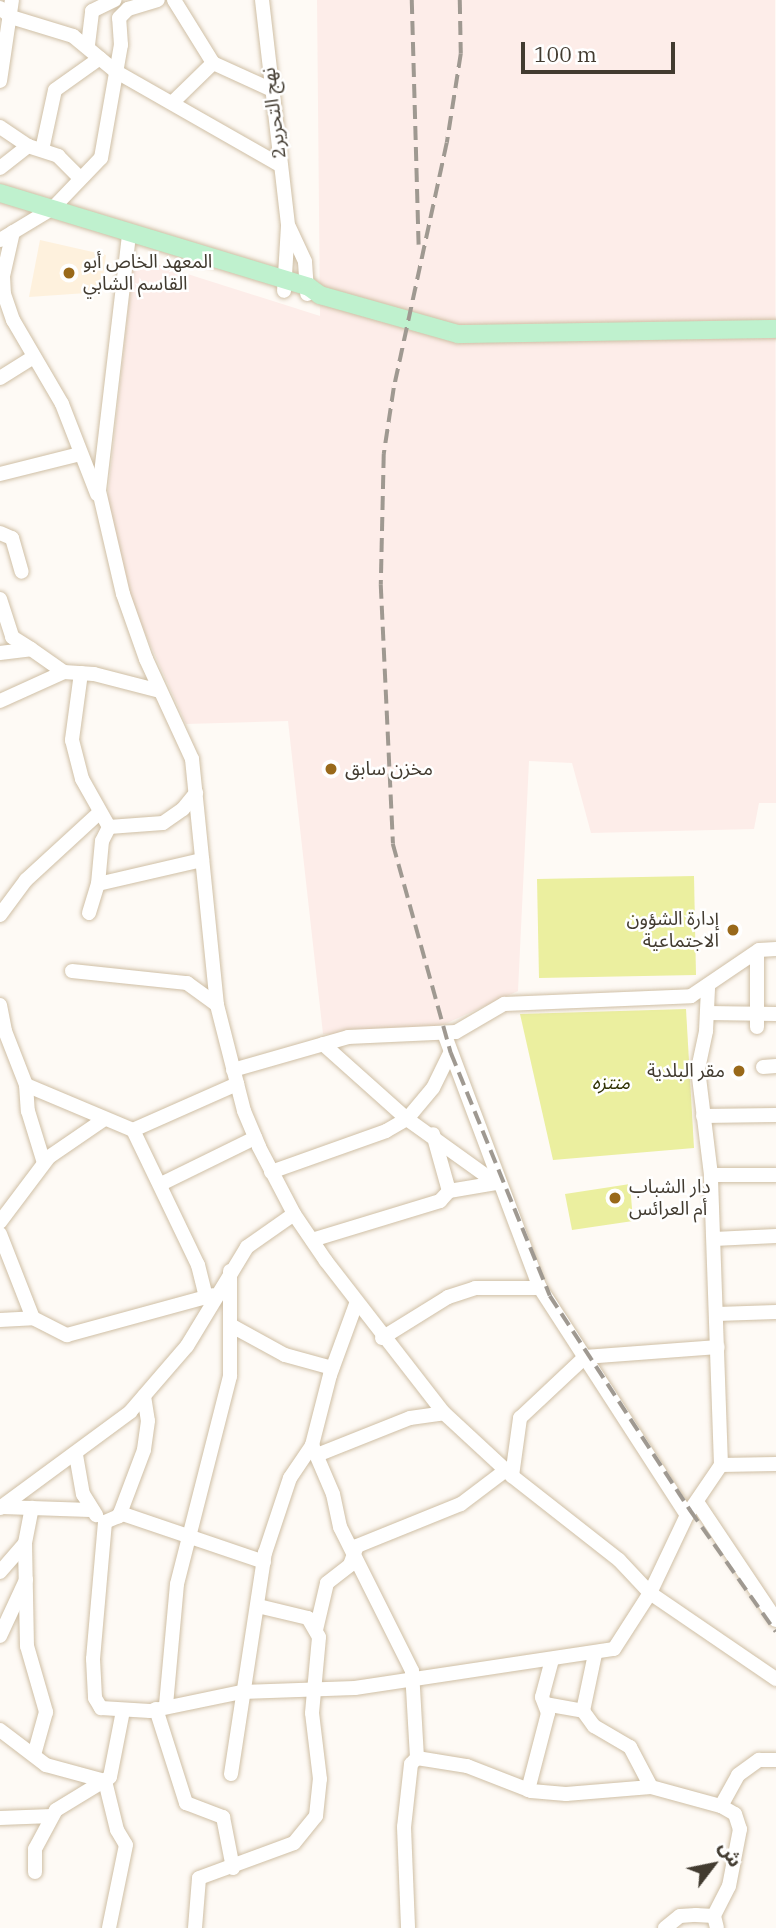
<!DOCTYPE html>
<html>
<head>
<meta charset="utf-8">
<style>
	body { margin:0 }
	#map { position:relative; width:776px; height:1928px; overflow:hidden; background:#fefaf5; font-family:"IBM Plex Serif","Noto Sans Arabic",serif }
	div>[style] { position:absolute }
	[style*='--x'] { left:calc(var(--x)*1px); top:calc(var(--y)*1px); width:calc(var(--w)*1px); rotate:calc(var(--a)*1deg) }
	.industrial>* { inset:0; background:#fdede9 }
	.built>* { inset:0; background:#fef1dd }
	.green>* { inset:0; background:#ebef9f }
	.roads { filter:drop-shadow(0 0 2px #cfbfa5) drop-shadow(0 0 2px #cfbfa5) }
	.minor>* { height:14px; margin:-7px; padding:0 7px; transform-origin:7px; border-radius:7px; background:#fff }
	.major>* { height:18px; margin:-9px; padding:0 9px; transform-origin:9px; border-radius:9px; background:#bff1ce }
	.rail>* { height:3.5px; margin-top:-1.75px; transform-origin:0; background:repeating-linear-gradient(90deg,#9f9991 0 14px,transparent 0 21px) }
	.dots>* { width:19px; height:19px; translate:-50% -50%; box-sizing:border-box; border:4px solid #fff; border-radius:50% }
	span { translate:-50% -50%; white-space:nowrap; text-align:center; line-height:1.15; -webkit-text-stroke:5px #fff; paint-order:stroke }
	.street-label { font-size:19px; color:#423b30 }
	.poi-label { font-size:19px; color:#423b30 }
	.left { translate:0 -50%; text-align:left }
	.right { translate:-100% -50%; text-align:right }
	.park-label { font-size:19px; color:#323305; font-style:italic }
	.north { position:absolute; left:678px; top:1830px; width:70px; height:70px; -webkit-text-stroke:5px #fff; paint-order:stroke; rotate:58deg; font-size:19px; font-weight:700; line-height:28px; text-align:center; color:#423b30 }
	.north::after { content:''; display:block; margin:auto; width:24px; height:32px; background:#423b30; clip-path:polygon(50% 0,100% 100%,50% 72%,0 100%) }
	.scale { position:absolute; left:521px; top:42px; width:154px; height:32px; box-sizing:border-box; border:4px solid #423b30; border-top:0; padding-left:9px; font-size:21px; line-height:24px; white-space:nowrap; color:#423b30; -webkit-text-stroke:5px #fff; paint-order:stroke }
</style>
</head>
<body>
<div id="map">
	<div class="industrial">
		<div style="clip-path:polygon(317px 0,775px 0,776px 803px,759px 803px,754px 829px,591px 833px,572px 763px,529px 761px,518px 991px,425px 1033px,323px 1034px,288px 721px,186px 724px,127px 593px,107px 502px,134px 257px,320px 316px)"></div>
	</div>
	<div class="built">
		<div style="clip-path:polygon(40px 240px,106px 255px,101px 292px,29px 297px)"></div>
	</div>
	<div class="green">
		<div style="clip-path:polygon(694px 876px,696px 975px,539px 978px,537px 879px)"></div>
		<div style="clip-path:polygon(686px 1009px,694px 1148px,553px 1160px,520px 1014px)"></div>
		<div style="clip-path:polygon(630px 1184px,633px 1221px,572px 1230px,565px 1194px)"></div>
	</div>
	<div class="roads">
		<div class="minor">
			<div style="--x:174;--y:0;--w:74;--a:58.2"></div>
			<div style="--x:213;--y:63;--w:63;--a:24.5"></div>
			<div style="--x:262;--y:0;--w:227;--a:83.4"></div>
			<div style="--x:288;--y:226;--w:65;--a:93.5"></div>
			<div style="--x:0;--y:8;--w:14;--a:39"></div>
			<div style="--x:11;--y:17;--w:65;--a:17"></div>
			<div style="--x:73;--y:36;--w:55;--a:39.8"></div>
			<div style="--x:115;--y:71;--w:190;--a:29.7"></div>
			<div style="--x:88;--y:45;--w:34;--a:-83"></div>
			<div style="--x:92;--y:11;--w:25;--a:-26"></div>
			<div style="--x:0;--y:81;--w:82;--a:-81.6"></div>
			<div style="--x:173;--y:102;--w:56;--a:-44.3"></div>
			<div style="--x:0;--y:127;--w:34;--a:34"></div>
			<div style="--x:28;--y:146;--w:32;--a:18"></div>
			<div style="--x:58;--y:156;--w:30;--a:45"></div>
			<div style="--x:42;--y:150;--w:61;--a:-77.8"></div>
			<div style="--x:55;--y:90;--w:55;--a:-35.4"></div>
			<div style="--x:0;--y:168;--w:36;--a:-38"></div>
			<div style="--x:289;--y:227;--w:38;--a:65"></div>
			<div style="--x:305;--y:262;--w:32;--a:86"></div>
			<div style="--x:13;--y:232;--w:45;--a:102.8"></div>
			<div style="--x:3;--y:276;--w:18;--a:87"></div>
			<div style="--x:4;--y:294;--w:28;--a:71"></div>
			<div style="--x:13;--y:320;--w:97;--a:59.7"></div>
			<div style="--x:62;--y:404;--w:97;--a:68.7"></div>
			<div style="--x:129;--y:235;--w:258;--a:96.7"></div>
			<div style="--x:99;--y:491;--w:106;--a:76.9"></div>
			<div style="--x:123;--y:594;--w:69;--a:70.5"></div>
			<div style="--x:146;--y:659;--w:110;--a:65.3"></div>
			<div style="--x:192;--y:759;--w:247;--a:84.2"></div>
			<div style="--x:217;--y:1005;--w:109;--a:75.7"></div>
			<div style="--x:244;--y:1111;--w:39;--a:67"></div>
			<div style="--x:259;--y:1147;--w:76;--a:62.4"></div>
			<div style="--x:294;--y:1214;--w:57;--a:55.8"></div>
			<div style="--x:326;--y:1261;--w:192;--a:52.2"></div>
			<div style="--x:444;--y:1413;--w:93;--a:42.8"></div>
			<div style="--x:512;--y:1476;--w:136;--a:38.1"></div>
			<div style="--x:619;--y:1560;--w:45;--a:46.8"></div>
			<div style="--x:650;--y:1593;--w:153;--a:34.3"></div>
			<div style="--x:0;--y:240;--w:62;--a:-31.1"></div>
			<div style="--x:53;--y:208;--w:69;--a:-46.2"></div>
			<div style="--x:101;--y:158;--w:115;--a:-80"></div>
			<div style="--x:121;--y:45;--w:27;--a:-94"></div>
			<div style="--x:119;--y:18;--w:13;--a:-45"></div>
			<div style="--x:128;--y:9;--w:31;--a:-17"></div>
			<div style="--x:0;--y:378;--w:40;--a:-32"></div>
			<div style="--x:0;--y:474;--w:82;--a:-14"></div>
			<div style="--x:0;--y:533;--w:13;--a:23"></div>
			<div style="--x:12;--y:538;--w:35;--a:74"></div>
			<div style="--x:0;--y:599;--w:40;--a:72"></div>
			<div style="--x:12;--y:637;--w:22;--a:32"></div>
			<div style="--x:0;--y:653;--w:31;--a:-7"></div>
			<div style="--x:31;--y:649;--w:40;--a:34.9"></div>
			<div style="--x:81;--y:673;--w:68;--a:97.7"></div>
			<div style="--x:72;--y:740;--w:40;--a:75.6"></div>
			<div style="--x:82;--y:779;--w:55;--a:60.6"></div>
			<div style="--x:0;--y:701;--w:70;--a:-24.4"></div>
			<div style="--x:64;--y:672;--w:30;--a:4"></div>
			<div style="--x:94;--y:674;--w:68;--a:14.4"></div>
			<div style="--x:109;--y:827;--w:54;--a:-4.2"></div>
			<div style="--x:163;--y:823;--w:24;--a:-35"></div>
			<div style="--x:183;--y:809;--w:21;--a:-51"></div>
			<div style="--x:98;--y:884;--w:107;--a:-13"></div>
			<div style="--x:89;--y:913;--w:30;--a:-73"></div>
			<div style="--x:98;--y:884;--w:43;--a:-84.7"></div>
			<div style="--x:102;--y:841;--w:16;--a:-63"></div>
			<div style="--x:0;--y:915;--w:44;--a:-53.4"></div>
			<div style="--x:26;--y:880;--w:100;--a:-42.6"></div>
			<div style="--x:757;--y:953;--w:74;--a:90"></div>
			<div style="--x:72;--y:971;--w:116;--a:6"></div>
			<div style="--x:187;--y:983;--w:37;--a:36"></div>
			<div style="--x:0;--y:1005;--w:26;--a:79"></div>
			<div style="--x:5;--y:1031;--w:58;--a:68.7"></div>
			<div style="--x:26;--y:1085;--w:26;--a:86"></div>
			<div style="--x:28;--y:1111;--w:54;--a:72.9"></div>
			<div style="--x:707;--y:1013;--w:69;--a:0.8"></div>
			<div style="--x:444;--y:1033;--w:272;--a:69.4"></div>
			<div style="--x:540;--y:1288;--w:270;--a:57.1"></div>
			<div style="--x:323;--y:1044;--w:113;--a:41.8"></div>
			<div style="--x:407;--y:1119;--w:110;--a:35.7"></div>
			<div style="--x:763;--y:1067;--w:13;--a:-4"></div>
			<div style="--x:233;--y:1070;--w:120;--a:-16"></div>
			<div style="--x:348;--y:1037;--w:108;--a:-2.7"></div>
			<div style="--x:456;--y:1032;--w:56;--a:-30.3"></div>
			<div style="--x:504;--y:1004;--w:187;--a:-2.4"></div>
			<div style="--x:691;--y:996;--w:82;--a:-34.1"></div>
			<div style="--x:759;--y:950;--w:17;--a:-3"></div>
			<div style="--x:26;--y:1085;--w:116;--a:22.8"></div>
			<div style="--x:133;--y:1130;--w:150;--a:64.3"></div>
			<div style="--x:198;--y:1265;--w:33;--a:76"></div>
			<div style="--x:703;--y:1116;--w:73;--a:-0.8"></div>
			<div style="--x:133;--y:1130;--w:114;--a:-23.9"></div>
			<div style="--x:271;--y:1172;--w:122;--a:-19.6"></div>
			<div style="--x:386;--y:1131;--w:24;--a:-30"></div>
			<div style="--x:407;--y:1119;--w:40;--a:-50"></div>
			<div style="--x:433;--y:1088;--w:39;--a:-64"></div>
			<div style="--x:711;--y:1175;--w:65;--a:0"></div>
			<div style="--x:161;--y:1184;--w:105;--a:-26.1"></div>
			<div style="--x:449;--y:1191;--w:49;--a:-9.5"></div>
			<div style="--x:0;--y:1222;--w:81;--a:-53"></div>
			<div style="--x:49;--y:1157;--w:65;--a:-34.4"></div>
			<div style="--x:0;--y:1234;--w:90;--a:68.6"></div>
			<div style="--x:714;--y:1239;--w:62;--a:-2.8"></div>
			<div style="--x:312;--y:1240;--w:134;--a:-16.9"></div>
			<div style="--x:440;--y:1201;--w:13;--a:-48"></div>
			<div style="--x:449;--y:1191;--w:59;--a:-105.7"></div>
			<div style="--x:717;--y:1314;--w:59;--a:-1.9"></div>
			<div style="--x:0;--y:1320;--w:33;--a:-3"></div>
			<div style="--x:33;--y:1318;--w:38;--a:27"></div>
			<div style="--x:67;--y:1335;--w:151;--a:-15.3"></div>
			<div style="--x:232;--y:1326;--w:60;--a:28.7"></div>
			<div style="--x:285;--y:1355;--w:49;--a:15.5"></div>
			<div style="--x:382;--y:1338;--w:78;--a:-31.8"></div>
			<div style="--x:448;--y:1297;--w:28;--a:-18"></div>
			<div style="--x:475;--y:1288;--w:65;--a:0"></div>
			<div style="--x:144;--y:1396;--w:25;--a:81"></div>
			<div style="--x:148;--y:1421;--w:29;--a:98"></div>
			<div style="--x:144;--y:1450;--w:71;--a:110.7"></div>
			<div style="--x:119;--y:1516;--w:15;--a:157"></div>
			<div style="--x:105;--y:1522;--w:138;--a:95"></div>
			<div style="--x:93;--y:1659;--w:39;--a:87"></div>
			<div style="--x:95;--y:1698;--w:12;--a:59"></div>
			<div style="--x:101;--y:1708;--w:49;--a:3.5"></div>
			<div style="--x:150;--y:1711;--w:94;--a:-11.7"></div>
			<div style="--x:242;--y:1692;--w:113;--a:-2"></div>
			<div style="--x:355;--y:1688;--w:262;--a:-8.6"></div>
			<div style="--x:614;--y:1649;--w:67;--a:-57.3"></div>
			<div style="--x:650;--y:1593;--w:86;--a:-64.6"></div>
			<div style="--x:687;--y:1515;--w:60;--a:-55.8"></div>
			<div style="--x:721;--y:1465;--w:290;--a:-92"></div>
			<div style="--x:711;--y:1175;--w:107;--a:-97"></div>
			<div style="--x:698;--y:1069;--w:39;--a:-78"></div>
			<div style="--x:706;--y:1031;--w:43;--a:-87.3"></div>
			<div style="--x:312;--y:1445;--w:53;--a:66.8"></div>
			<div style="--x:333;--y:1494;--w:34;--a:78"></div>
			<div style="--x:340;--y:1527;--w:161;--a:63.4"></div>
			<div style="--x:412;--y:1671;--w:87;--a:86.7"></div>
			<div style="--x:417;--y:1758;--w:8;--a:135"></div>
			<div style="--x:411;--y:1764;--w:63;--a:96.3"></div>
			<div style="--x:404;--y:1827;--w:101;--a:87.7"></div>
			<div style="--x:76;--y:1455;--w:40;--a:80"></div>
			<div style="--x:83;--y:1494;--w:25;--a:58"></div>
			<div style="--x:317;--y:1455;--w:100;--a:-21.7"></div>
			<div style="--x:410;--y:1418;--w:34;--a:-8"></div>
			<div style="--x:721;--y:1465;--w:55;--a:-1"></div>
			<div style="--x:512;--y:1476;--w:59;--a:-82.1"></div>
			<div style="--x:520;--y:1418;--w:89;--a:-43.2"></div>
			<div style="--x:585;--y:1357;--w:133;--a:-4.3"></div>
			<div style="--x:697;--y:1502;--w:142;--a:56.2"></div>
			<div style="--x:2;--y:1507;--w:88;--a:2"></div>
			<div style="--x:0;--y:1508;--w:162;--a:-36.4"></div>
			<div style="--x:130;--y:1412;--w:87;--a:-49.2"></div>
			<div style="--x:187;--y:1346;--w:116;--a:-58.8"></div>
			<div style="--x:247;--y:1247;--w:57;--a:-35.1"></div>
			<div style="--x:120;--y:1513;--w:152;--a:18.8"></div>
			<div style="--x:25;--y:1543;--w:103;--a:88.9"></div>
			<div style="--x:27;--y:1646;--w:69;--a:73.9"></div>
			<div style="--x:46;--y:1712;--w:45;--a:105.6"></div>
			<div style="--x:0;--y:1572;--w:38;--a:-49"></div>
			<div style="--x:25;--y:1543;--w:36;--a:-79"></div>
			<div style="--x:316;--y:1630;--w:48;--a:-76.8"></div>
			<div style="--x:327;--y:1583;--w:29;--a:-38"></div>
			<div style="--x:350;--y:1565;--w:20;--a:-70"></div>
			<div style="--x:357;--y:1546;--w:112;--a:-22"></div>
			<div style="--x:461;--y:1504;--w:56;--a:-37.1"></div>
			<div style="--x:0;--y:1636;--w:62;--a:-65.1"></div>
			<div style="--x:595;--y:1654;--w:58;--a:101.9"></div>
			<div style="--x:583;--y:1711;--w:19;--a:54"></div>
			<div style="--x:594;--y:1726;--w:42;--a:30.3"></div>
			<div style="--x:630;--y:1747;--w:45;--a:62.3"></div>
			<div style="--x:545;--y:1704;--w:39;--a:10"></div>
			<div style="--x:166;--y:1705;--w:121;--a:-84.8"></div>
			<div style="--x:177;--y:1584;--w:215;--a:-75.7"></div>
			<div style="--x:230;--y:1376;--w:105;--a:-90"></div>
			<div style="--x:156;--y:1709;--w:99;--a:72.3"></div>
			<div style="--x:186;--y:1803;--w:40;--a:21"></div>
			<div style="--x:223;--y:1817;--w:52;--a:78.9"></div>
			<div style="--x:0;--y:1730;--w:58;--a:37.3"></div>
			<div style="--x:46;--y:1765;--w:61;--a:15.2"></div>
			<div style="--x:105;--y:1781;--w:50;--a:76.2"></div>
			<div style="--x:117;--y:1830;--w:17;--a:59"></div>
			<div style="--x:126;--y:1845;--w:85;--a:101.6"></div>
			<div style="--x:417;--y:1758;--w:51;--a:9.1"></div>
			<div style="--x:467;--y:1766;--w:69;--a:21.3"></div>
			<div style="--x:531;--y:1791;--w:35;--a:5"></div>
			<div style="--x:566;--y:1794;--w:85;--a:-4.7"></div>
			<div style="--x:651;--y:1787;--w:73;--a:15.2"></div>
			<div style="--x:721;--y:1806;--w:16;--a:30"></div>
			<div style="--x:735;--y:1814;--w:16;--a:72"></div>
			<div style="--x:740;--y:1829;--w:58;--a:100.9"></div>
			<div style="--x:729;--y:1886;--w:34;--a:117"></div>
			<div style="--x:231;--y:1774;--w:224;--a:-81.3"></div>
			<div style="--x:265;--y:1553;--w:79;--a:-71.6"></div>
			<div style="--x:290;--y:1478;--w:40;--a:-56"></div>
			<div style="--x:312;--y:1445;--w:72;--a:-75.6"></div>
			<div style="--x:330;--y:1375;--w:76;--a:-69.9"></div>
			<div style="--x:528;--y:1790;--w:80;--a:-75.4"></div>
			<div style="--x:548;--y:1713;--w:17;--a:-111"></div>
			<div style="--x:542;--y:1697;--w:38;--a:-75"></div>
			<div style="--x:721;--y:1806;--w:35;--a:-61"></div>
			<div style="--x:738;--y:1775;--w:26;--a:-36"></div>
			<div style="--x:759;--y:1760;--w:17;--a:0"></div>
			<div style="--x:0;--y:1818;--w:52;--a:-2.2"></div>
			<div style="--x:35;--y:1872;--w:23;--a:-90"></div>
			<div style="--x:35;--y:1849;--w:44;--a:-61.7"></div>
			<div style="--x:56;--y:1810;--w:63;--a:-31.4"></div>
			<div style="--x:110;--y:1777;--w:67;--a:-78.9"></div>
			<div style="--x:195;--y:1928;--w:50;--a:-85.4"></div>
			<div style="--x:199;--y:1878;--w:101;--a:-20.2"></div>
			<div style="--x:294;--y:1843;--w:35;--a:-51"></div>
			<div style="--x:316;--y:1816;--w:37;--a:-84"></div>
			<div style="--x:320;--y:1779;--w:66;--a:-96.9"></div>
			<div style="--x:312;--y:1713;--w:76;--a:-84.7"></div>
			<div style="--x:319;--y:1637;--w:22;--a:-120"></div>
			<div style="--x:308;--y:1618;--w:51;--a:-166.5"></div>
			<div style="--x:665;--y:1928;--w:19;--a:-39"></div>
			<div style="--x:680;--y:1916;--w:16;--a:-4"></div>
			<div style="--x:696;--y:1915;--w:18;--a:3"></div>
			<div style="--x:714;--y:1916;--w:12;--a:76"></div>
		</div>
		<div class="major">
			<div style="--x:0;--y:193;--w:323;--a:16.9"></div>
			<div style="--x:309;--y:287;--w:14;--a:36"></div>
			<div style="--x:320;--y:295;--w:143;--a:15.8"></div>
			<div style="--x:458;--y:334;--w:318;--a:-0.9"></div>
		</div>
	</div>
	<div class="rail">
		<div style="--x:412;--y:0;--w:245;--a:88.4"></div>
		<div style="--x:460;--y:0;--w:54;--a:88.9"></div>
		<div style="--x:461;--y:54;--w:90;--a:98.9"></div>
		<div style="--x:447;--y:143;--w:251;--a:102.2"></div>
		<div style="--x:394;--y:388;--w:67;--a:98.6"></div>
		<div style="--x:384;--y:454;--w:131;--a:91.3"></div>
		<div style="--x:381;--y:585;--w:259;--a:87.3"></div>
		<div style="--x:393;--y:844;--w:217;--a:74.5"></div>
		<div style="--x:451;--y:1053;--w:262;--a:67.8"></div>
		<div style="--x:550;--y:1296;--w:256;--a:56.8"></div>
		<div style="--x:690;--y:1510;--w:149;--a:54.8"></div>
	</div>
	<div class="dots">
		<div style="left:69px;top:273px;background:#99691a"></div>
		<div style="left:331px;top:769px;background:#99691a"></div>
		<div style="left:733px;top:930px;background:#99691a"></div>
		<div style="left:739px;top:1071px;background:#99691a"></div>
		<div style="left:615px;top:1198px;background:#99691a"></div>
	</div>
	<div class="street-label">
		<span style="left:274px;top:113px;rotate:-97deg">نهج التحرير2</span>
	</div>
	<div class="poi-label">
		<span class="left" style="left:83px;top:273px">المعهد الخاص أبو<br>القاسم الشابي</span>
		<span class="left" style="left:345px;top:769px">مخزن سابق</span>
		<span class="right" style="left:719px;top:930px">إدارة الشؤون<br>الاجتماعية</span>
		<span class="right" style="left:725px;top:1071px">مقر البلدية</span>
		<span class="left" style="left:629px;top:1198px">دار الشباب<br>أم العرائس</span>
	</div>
	<div class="park-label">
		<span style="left:611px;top:1083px">منتزه</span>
	</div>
	<div class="north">ش</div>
	<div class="scale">100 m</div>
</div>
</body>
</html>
